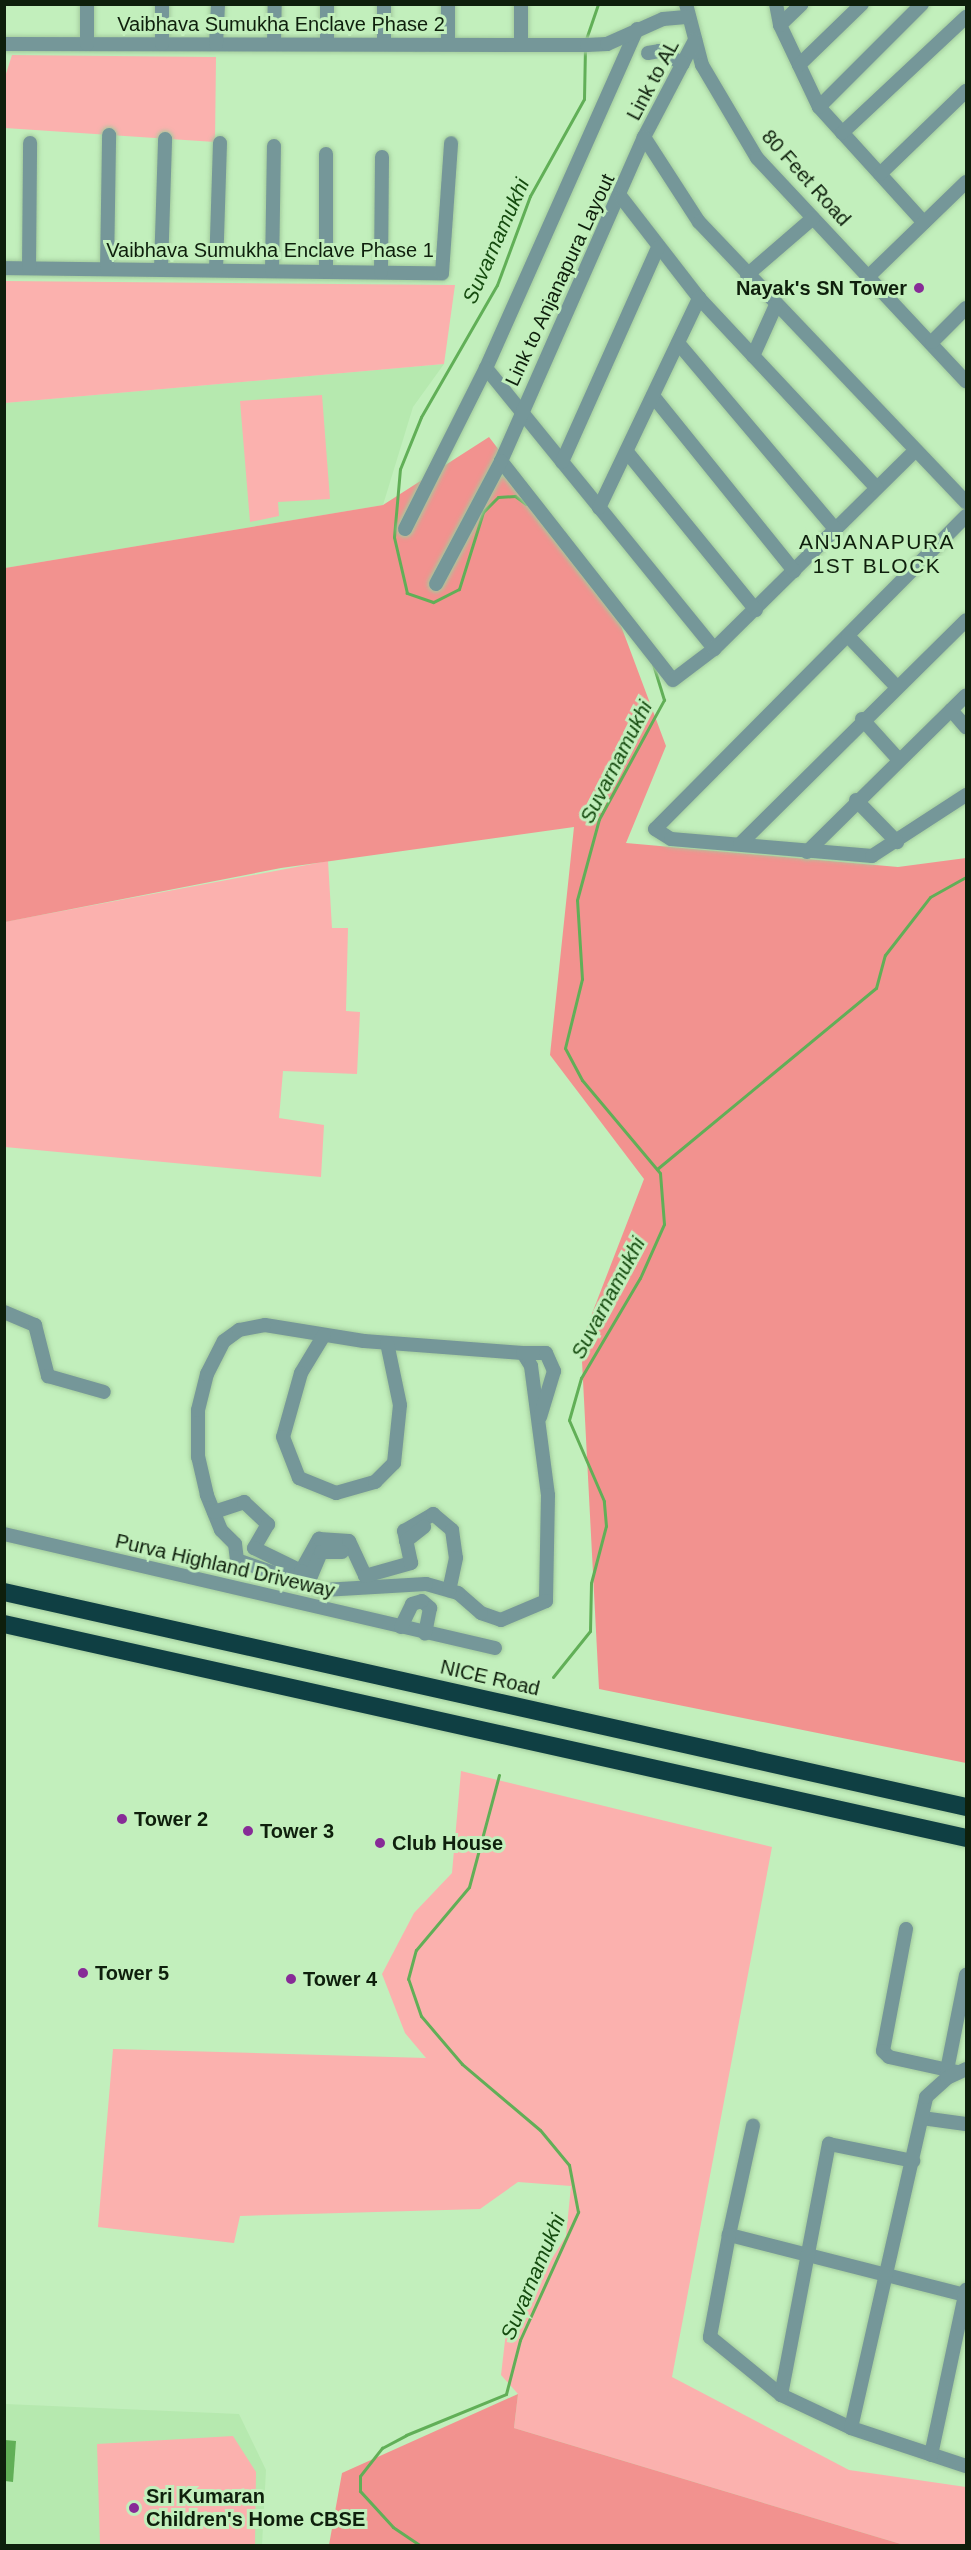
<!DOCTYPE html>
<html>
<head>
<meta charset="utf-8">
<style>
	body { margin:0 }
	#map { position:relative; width:971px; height:2550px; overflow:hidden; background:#c2efbc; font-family:Helvetica,sans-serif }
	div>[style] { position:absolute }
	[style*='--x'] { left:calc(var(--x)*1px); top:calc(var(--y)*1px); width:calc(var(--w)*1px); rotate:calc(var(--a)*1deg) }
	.built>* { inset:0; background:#b6e9af }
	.green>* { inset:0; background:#fbb1ae }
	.forest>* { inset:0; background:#f2928f }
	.water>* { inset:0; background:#61af57 }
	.stream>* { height:3px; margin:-1.5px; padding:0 1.5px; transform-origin:1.5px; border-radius:1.5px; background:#61af57 }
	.roads { filter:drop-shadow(0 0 2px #a2ca9c) drop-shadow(0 0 2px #a2ca9c) }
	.minor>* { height:14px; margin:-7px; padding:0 7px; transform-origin:7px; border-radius:7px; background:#759799 }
	.highway>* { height:18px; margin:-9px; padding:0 9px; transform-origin:9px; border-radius:9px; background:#0f3f43 }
	.dots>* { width:16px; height:16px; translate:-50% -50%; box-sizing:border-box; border:3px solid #c2efbc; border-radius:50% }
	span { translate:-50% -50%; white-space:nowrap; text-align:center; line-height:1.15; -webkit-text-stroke:6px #c2efbc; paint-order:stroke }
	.street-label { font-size:20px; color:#0e1f0c }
	.poi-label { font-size:20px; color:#0e1f0c; font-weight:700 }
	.right { translate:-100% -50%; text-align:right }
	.left { translate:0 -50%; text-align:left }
	.water-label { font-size:21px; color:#154b0f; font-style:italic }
	.neighbourhood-label { font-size:21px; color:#0e1f0c; letter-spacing:1.5px }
	.frame { position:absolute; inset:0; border:6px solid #0e1f0c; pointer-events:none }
</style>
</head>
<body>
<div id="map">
	<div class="built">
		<div style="clip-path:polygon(444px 364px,413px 407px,383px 505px,5px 568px,5px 403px)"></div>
		<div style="clip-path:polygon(5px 2404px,239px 2414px,266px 2470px,262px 2545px,5px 2546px)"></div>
	</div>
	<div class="green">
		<div style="clip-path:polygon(12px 55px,216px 57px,215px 142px,5px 128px,4px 80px)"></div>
		<div style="clip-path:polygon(5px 281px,455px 285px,444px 364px,5px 403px)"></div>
		<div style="clip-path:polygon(322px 395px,330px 499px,278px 502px,279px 516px,250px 522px,240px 401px)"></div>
		<div style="clip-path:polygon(328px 861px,332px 928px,348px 928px,346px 1011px,360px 1012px,357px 1074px,283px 1071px,279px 1118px,324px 1125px,321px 1177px,5px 1147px,4px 922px)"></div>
		<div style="clip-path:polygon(461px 1771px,772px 1847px,672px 2377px,849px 2470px,966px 2487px,966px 2545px,904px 2545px,514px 2428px,518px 2394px,501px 2375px,506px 2332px,566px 2236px,571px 2186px,518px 2182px,480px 2209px,240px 2216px,234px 2243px,98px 2227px,113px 2049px,426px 2058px,405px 2033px,382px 1974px,414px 1913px,452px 1873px)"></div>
		<div style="clip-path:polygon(233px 2436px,256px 2472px,255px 2545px,100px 2545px,97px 2444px)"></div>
	</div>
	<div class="forest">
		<div style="clip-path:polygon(489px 437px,608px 591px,666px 746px,626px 843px,898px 867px,966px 858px,966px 1763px,599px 1689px,581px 1342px,644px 1179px,550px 1055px,574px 827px,281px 868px,5px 922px,5px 568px,383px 505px)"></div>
		<div style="clip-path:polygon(518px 2394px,514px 2428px,904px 2545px,329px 2545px,342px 2473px)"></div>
	</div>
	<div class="water">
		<div style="clip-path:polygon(5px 2440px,16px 2441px,13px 2482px,5px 2481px)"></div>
	</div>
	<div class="stream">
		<div style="--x:585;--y:42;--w:40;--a:-71.1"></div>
		<div style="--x:526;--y:504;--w:14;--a:-144"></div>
		<div style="--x:515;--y:496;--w:17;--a:177"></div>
		<div style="--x:498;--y:497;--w:21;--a:135"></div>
		<div style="--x:483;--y:512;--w:81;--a:107.3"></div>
		<div style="--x:459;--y:589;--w:29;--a:153"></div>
		<div style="--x:433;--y:602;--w:28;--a:-161"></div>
		<div style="--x:407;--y:593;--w:57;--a:-103.1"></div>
		<div style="--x:394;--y:537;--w:68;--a:-85"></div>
		<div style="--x:400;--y:469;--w:56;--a:-68"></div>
		<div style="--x:421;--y:417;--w:152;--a:-60.1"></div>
		<div style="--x:497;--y:285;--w:95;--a:-69.7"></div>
		<div style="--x:530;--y:196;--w:111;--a:-60.9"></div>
		<div style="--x:584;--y:99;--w:50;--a:-88.9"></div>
		<div style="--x:657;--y:1169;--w:284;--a:-39.6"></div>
		<div style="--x:876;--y:988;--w:34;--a:-75"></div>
		<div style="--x:885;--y:955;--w:73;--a:-52.2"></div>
		<div style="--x:930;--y:897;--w:41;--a:-29.1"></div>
		<div style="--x:553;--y:1677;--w:59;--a:-51.2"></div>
		<div style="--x:590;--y:1631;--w:48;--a:-88.8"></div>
		<div style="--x:591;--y:1583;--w:59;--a:-75.3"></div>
		<div style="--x:606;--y:1526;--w:25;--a:-95"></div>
		<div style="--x:604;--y:1501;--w:88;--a:-113.4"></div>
		<div style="--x:569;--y:1420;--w:44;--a:-74.1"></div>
		<div style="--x:581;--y:1378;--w:116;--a:-59.5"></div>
		<div style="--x:640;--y:1278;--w:59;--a:-66"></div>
		<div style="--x:664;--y:1224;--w:51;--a:-94.5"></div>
		<div style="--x:660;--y:1173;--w:121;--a:-130"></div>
		<div style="--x:582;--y:1080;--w:36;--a:-118"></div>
		<div style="--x:565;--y:1048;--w:71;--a:-76.2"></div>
		<div style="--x:582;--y:979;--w:79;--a:-93.6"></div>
		<div style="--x:577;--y:900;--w:84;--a:-74.8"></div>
		<div style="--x:599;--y:819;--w:136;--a:-61.4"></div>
		<div style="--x:664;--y:700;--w:38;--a:-107"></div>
		<div style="--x:421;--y:2546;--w:34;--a:-146"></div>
		<div style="--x:393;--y:2527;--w:49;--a:-132.5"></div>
		<div style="--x:360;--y:2491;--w:15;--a:-90"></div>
		<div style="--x:360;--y:2476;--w:36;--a:-52"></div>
		<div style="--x:382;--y:2448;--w:27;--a:-28"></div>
		<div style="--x:406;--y:2435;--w:108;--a:-22.3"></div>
		<div style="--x:506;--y:2394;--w:56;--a:-75.5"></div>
		<div style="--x:520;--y:2340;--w:141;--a:-65.6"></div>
		<div style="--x:578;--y:2212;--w:48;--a:-100.8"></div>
		<div style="--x:569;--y:2165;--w:45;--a:-129.6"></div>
		<div style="--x:540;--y:2130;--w:102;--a:-139.8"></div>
		<div style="--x:462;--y:2064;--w:63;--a:-130.5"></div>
		<div style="--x:421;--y:2016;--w:39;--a:-109"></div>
		<div style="--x:408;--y:1979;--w:30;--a:-75"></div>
		<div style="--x:416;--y:1950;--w:82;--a:-49.9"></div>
		<div style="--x:469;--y:1887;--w:116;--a:-75"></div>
	</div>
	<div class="roads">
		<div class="minor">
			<div style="--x:384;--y:4;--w:39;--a:90"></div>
			<div style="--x:686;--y:4;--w:63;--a:75.3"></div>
			<div style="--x:702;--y:65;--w:108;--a:59.4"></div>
			<div style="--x:757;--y:158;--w:306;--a:46.9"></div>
			<div style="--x:776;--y:4;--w:21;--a:79"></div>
			<div style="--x:780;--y:25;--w:91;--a:64.6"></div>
			<div style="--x:819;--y:107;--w:156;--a:47.8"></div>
			<div style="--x:780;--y:25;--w:30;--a:-44"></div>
			<div style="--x:637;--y:29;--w:371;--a:114"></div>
			<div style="--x:486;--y:368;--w:362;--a:50.9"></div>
			<div style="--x:695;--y:40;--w:110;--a:117.7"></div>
			<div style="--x:644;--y:137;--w:354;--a:113.8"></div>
			<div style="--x:501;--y:461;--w:278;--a:51.9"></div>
			<div style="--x:673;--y:680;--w:51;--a:-37.1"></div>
			<div style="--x:714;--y:649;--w:282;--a:-44.6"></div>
			<div style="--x:274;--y:43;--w:39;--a:-89"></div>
			<div style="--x:327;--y:43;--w:39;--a:-90"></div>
			<div style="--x:448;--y:43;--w:39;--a:-90"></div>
			<div style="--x:521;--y:43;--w:39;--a:-90"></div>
			<div style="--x:4;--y:44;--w:583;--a:0.1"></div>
			<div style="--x:587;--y:45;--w:20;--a:-3"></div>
			<div style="--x:607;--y:44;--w:61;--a:-24.1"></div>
			<div style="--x:663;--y:19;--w:23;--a:-5"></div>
			<div style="--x:87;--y:44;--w:40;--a:-90"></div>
			<div style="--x:162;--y:44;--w:40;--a:-90"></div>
			<div style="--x:216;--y:44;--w:40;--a:-87.1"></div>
			<div style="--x:648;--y:53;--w:11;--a:-10"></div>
			<div style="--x:659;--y:51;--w:27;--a:28"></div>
			<div style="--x:799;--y:65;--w:88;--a:-44.1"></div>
			<div style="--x:819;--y:107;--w:146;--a:-45"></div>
			<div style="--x:842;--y:133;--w:170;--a:-43.1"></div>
			<div style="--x:644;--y:137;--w:101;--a:57.1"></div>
			<div style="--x:699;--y:222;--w:387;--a:46.4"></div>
			<div style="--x:880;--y:174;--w:120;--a:-44"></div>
			<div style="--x:621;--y:197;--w:128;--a:52.3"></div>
			<div style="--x:699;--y:298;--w:260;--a:46.9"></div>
			<div style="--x:4;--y:268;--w:438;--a:0.7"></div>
			<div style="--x:442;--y:273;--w:130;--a:-86"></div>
			<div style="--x:29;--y:268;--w:125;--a:-89.5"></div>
			<div style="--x:107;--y:269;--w:134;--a:-89.1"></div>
			<div style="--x:161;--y:269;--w:130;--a:-88.2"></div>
			<div style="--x:216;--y:270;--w:127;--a:-88.2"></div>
			<div style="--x:272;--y:271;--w:125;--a:-89.1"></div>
			<div style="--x:326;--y:271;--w:117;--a:-90"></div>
			<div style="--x:381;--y:272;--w:115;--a:-89.5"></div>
			<div style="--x:747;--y:275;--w:87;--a:-40.8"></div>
			<div style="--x:869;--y:276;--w:135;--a:-44.1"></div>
			<div style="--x:932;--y:342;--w:48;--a:-45"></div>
			<div style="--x:678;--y:343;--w:245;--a:49.8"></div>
			<div style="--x:753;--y:356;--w:56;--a:-65.7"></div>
			<div style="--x:653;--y:396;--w:225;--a:51.1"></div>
			<div style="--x:627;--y:452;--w:204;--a:50.8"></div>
			<div style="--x:562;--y:462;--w:235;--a:-65.9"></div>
			<div style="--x:599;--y:508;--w:233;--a:-64.5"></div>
			<div style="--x:966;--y:516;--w:441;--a:134.8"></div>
			<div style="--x:655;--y:829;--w:19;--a:32"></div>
			<div style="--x:671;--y:839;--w:202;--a:4.8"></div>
			<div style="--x:872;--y:856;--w:112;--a:-33"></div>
			<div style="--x:405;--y:529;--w:180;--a:-63.3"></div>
			<div style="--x:436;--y:584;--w:139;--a:-62.1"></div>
			<div style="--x:848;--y:636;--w:69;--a:46.2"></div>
			<div style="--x:951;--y:710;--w:23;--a:49"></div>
			<div style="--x:862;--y:719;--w:55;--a:47.9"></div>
			<div style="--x:856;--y:800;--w:59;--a:45.7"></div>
			<div style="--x:740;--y:844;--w:318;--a:-44.7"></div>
			<div style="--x:807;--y:852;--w:223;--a:-44.6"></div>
			<div style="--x:4;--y:1312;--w:34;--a:23"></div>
			<div style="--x:35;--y:1325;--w:53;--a:75.7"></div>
			<div style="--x:48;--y:1376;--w:58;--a:15.9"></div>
			<div style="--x:265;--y:1325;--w:100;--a:9.2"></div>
			<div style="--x:364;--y:1341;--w:159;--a:4.3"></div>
			<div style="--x:523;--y:1353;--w:15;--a:58"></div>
			<div style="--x:531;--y:1366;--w:130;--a:82.5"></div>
			<div style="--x:548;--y:1495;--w:106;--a:91.1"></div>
			<div style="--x:546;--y:1601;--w:49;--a:157.1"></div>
			<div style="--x:501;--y:1620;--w:21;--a:-161"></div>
			<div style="--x:481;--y:1613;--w:30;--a:-139"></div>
			<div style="--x:458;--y:1593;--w:33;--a:-164"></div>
			<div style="--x:426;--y:1584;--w:103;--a:176.7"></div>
			<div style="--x:323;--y:1590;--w:91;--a:-160.8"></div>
			<div style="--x:237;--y:1560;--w:16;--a:-97"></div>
			<div style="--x:235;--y:1544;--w:20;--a:-135"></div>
			<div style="--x:221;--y:1530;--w:38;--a:-112"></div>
			<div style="--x:207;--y:1495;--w:39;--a:-103"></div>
			<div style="--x:198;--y:1457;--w:47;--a:-90"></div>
			<div style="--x:198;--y:1410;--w:37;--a:-76"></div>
			<div style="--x:207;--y:1374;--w:37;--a:-63"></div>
			<div style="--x:224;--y:1341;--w:19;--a:-36"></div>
			<div style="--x:239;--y:1330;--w:26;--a:-11"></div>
			<div style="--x:324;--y:1335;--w:44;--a:121.2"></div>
			<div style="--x:301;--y:1373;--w:66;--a:105.7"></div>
			<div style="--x:283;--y:1437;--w:44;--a:68.7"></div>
			<div style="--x:299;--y:1478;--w:40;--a:22"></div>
			<div style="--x:336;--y:1493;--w:41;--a:-15.8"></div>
			<div style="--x:375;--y:1482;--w:27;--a:-45"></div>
			<div style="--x:394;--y:1463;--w:58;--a:-84.1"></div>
			<div style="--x:400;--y:1405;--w:63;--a:-101.8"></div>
			<div style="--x:523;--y:1353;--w:23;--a:0"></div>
			<div style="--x:546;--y:1353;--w:20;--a:66"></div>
			<div style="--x:554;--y:1371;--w:48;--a:106.9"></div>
			<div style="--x:214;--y:1512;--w:32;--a:-18"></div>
			<div style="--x:244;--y:1502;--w:33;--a:43"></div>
			<div style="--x:268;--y:1524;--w:28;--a:120"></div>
			<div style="--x:254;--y:1548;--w:52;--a:26.1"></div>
			<div style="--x:301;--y:1571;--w:37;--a:-61"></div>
			<div style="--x:319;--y:1539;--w:30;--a:4"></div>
			<div style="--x:349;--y:1541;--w:38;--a:65"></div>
			<div style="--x:365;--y:1576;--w:48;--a:-15.8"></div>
			<div style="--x:411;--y:1563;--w:33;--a:-102"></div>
			<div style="--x:404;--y:1531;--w:34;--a:-30"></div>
			<div style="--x:433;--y:1514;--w:25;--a:40"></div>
			<div style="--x:452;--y:1530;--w:28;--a:82"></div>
			<div style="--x:456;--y:1558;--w:33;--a:102"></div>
			<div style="--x:4;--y:1534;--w:504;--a:13.07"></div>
			<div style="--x:406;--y:1541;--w:23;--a:-38"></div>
			<div style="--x:301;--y:1571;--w:11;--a:27"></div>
			<div style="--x:311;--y:1576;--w:26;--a:-67"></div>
			<div style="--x:321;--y:1552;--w:21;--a:0"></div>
			<div style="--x:422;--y:1601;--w:11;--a:41"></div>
			<div style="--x:430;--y:1608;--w:26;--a:101"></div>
			<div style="--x:401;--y:1627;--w:25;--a:-64"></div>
			<div style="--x:412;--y:1604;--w:10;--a:-17"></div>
			<div style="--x:906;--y:1929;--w:124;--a:100.7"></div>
			<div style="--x:883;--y:2051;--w:8;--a:45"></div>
			<div style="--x:889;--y:2057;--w:70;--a:12.4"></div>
			<div style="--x:947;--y:2070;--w:97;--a:-78.7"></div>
			<div style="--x:922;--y:2118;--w:44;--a:7.8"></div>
			<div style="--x:729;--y:2235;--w:112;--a:-77.6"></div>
			<div style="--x:965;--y:2295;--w:244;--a:-165.7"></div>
			<div style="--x:729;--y:2235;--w:104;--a:100.6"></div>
			<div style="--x:710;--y:2337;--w:92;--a:39.2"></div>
			<div style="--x:781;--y:2395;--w:77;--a:25.2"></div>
			<div style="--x:851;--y:2428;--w:121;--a:18.3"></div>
			<div style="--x:781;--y:2395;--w:256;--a:-79.2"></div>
			<div style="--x:829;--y:2144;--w:86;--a:11.4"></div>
			<div style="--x:851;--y:2428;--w:339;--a:-77.2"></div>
			<div style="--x:926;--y:2097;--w:28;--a:-42"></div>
			<div style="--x:947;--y:2078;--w:21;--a:-25"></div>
			<div style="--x:931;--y:2455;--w:169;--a:-78"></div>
		</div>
		<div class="highway">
			<div style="--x:4;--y:1592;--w:986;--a:12.6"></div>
			<div style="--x:4;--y:1624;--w:986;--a:12.54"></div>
		</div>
	</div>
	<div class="dots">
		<div style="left:919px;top:288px;background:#872b97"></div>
		<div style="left:122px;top:1819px;background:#872b97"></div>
		<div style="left:248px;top:1831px;background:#872b97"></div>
		<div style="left:380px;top:1843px;background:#872b97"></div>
		<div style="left:83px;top:1973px;background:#872b97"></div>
		<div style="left:291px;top:1979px;background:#872b97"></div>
		<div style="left:134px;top:2508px;background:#872b97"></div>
	</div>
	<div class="street-label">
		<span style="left:281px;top:24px">Vaibhava Sumukha Enclave Phase 2</span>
		<span style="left:653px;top:80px;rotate:-62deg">Link to AL</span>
		<span style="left:806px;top:178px;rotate:48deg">80 Feet Road</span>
		<span style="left:270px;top:250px">Vaibhava Sumukha Enclave Phase 1</span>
		<span style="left:560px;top:280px;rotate:-65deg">Link to Anjanapura Layout</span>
		<span style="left:225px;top:1566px;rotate:13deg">Purva Highland Driveway</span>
		<span style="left:490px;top:1678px;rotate:13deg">NICE Road</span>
	</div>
	<div class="poi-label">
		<span class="right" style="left:907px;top:288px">Nayak's SN Tower</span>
		<span class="left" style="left:134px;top:1819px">Tower 2</span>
		<span class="left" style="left:260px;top:1831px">Tower 3</span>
		<span class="left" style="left:392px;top:1843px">Club House</span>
		<span class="left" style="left:95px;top:1973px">Tower 5</span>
		<span class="left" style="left:303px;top:1979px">Tower 4</span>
		<span class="left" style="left:146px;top:2508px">Sri Kumaran<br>Children's Home CBSE</span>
	</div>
	<div class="water-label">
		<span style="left:496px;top:241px;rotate:-66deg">Suvarnamukhi</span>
		<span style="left:616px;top:762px;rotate:-63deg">Suvarnamukhi</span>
		<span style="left:608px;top:1298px;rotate:-62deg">Suvarnamukhi</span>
		<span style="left:533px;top:2277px;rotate:-67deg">Suvarnamukhi</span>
	</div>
	<div class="neighbourhood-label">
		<span style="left:877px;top:554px">ANJANAPURA<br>1ST BLOCK</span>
	</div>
	<div class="frame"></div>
</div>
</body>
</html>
